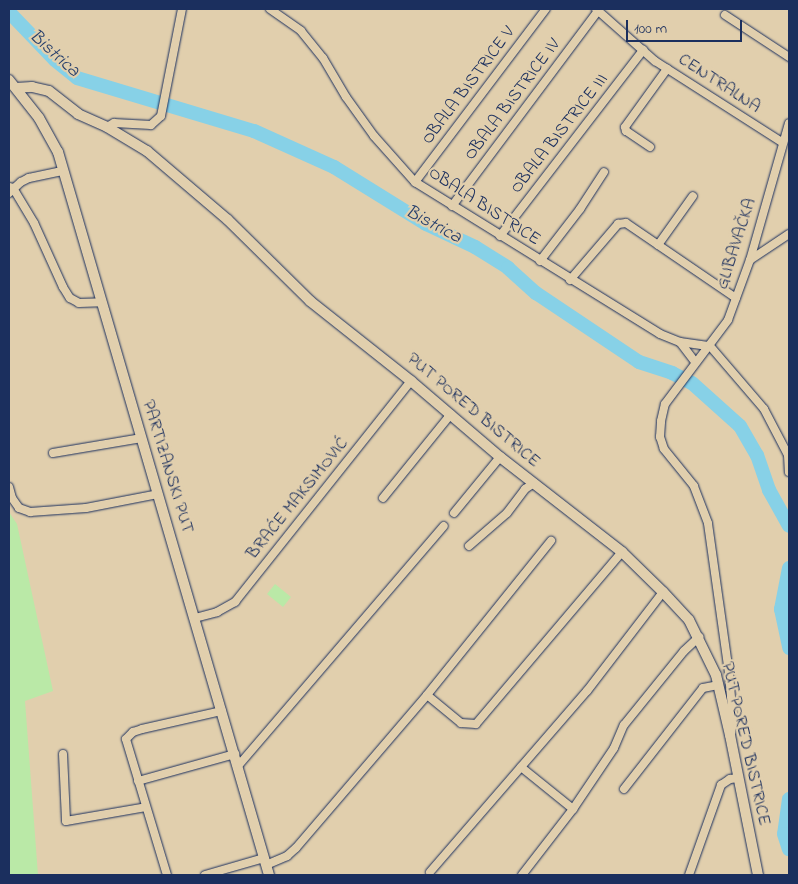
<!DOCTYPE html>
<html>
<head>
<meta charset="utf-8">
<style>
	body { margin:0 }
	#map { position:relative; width:798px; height:884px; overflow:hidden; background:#e1cfad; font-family:"Indie Flower",sans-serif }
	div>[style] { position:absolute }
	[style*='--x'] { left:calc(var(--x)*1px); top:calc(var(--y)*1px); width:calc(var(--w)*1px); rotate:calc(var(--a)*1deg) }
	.green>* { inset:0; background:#bae9a7 }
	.river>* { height:14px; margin:-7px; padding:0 7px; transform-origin:7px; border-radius:7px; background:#87d1e7 }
	.roads { filter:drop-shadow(0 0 1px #1b2f5e) drop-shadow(0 0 1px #1b2f5e) }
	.minor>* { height:8px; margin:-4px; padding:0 4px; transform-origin:4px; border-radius:4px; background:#e1cfad }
	.tertiary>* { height:10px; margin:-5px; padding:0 5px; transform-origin:5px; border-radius:5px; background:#e1cfad }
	span { translate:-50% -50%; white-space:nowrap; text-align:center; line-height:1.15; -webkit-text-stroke:4.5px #e1cfad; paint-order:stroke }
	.street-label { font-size:18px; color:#1b2f5e }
	.water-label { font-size:19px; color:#263f6c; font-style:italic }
	.frame { position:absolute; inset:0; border:10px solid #1b2f5e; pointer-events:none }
	.scale { position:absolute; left:626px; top:20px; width:116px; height:22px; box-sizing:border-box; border:2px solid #1b2f5e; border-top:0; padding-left:6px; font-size:15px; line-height:18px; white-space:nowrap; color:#1b2f5e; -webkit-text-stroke:4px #e1cfad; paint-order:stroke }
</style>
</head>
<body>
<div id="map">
	<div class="green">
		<div style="clip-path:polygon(9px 512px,17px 524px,53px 691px,25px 701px,38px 875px,9px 875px)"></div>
		<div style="clip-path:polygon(275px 584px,291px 597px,283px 607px,267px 594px)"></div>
	</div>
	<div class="river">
		<div style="--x:9;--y:12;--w:66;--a:46.2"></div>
		<div style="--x:55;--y:60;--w:28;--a:39"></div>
		<div style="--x:77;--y:78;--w:185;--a:16.7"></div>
		<div style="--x:254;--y:131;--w:88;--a:24.2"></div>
		<div style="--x:334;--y:167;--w:108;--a:31.8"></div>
		<div style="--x:426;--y:224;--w:54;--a:25.1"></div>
		<div style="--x:475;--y:247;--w:39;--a:32"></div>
		<div style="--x:508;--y:268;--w:38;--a:42"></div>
		<div style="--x:536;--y:293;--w:124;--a:33.8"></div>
		<div style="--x:639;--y:362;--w:35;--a:18"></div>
		<div style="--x:672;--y:373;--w:22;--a:27"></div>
		<div style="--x:692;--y:383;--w:64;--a:41.9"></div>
		<div style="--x:740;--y:426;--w:34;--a:60"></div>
		<div style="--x:757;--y:455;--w:37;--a:71"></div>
		<div style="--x:769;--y:490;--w:41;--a:60.9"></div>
		<div style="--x:789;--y:568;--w:42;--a:101"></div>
		<div style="--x:781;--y:609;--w:40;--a:78"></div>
		<div style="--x:789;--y:799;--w:35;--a:98"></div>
		<div style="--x:784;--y:834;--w:16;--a:72"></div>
	</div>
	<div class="roads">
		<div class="minor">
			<div style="--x:270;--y:9;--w:38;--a:35"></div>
			<div style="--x:301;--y:31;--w:35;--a:51"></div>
			<div style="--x:323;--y:58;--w:45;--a:59.5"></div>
			<div style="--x:346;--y:97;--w:48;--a:54.3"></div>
			<div style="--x:374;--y:136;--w:62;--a:48.3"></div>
			<div style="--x:415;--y:182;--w:288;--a:31.8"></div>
			<div style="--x:660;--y:334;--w:22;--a:22"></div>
			<div style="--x:680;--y:342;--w:30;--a:8"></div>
			<div style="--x:596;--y:9;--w:79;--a:41.4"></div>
			<div style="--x:655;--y:61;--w:152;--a:32.6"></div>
			<div style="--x:725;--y:15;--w:77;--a:33.3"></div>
			<div style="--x:107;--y:127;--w:8;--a:-30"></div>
			<div style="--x:114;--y:123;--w:37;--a:3"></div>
			<div style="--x:151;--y:125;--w:13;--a:-42"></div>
			<div style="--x:161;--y:116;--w:109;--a:-78.9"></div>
			<div style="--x:650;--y:147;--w:29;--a:-146"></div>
			<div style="--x:626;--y:131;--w:4;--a:-104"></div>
			<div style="--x:625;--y:127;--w:72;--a:-54.1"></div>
			<div style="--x:415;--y:182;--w:217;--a:-52.9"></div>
			<div style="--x:9;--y:187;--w:4;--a:14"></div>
			<div style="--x:13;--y:188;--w:41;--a:59"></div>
			<div style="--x:34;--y:223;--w:70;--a:65.6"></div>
			<div style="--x:63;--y:287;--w:13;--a:58"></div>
			<div style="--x:70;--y:298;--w:10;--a:29"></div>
			<div style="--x:79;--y:303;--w:23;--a:-2"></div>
			<div style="--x:9;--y:193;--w:16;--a:-43"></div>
			<div style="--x:21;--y:182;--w:9;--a:-27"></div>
			<div style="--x:29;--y:178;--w:35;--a:-12"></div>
			<div style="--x:452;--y:206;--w:244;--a:-53.2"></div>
			<div style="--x:500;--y:236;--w:235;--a:-52.4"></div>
			<div style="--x:658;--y:245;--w:60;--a:-54.5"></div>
			<div style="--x:750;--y:260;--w:47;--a:-33.7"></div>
			<div style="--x:540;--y:261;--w:66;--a:-52.4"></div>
			<div style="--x:580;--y:209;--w:44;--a:-57"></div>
			<div style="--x:570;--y:280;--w:74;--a:-49.4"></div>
			<div style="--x:618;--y:224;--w:8;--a:-7"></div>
			<div style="--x:626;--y:223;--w:133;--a:34.3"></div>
			<div style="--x:680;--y:342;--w:25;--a:53"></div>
			<div style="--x:710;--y:346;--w:83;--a:49.4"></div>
			<div style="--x:764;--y:409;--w:52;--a:62.4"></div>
			<div style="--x:788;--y:455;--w:17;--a:87"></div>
			<div style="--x:53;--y:453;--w:90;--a:-9.6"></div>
			<div style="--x:9;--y:487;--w:11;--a:75"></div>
			<div style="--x:12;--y:498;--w:12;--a:55"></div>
			<div style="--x:19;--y:508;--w:12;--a:20"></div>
			<div style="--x:30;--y:512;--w:56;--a:-4.1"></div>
			<div style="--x:86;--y:508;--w:73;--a:-11"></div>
			<div style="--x:383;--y:498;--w:108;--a:-51"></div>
			<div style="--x:454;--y:513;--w:72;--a:-50.6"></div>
			<div style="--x:469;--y:546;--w:50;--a:-41"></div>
			<div style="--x:507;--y:513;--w:30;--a:-53"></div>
			<div style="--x:525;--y:489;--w:11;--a:-34"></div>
			<div style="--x:195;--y:618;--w:23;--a:-15"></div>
			<div style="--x:217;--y:612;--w:21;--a:-29"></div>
			<div style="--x:235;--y:602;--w:283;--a:-51.5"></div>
			<div style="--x:427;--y:695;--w:44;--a:39.5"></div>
			<div style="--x:461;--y:723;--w:15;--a:4"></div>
			<div style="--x:476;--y:724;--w:226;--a:-49.7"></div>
			<div style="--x:731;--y:734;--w:13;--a:-81"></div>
			<div style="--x:733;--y:721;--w:48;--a:-94.8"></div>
			<div style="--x:729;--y:673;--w:151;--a:-98"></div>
			<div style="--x:708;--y:523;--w:40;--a:-111"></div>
			<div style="--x:694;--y:486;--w:48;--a:-129"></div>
			<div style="--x:664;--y:449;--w:13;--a:-108"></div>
			<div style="--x:660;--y:437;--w:16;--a:-86"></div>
			<div style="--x:661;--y:421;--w:17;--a:-77"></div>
			<div style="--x:665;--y:404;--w:105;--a:-53.1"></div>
			<div style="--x:728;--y:320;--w:64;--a:-69.9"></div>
			<div style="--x:750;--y:260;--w:142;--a:-74.1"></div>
			<div style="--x:63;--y:754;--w:67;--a:87.4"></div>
			<div style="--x:66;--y:821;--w:81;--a:-9.9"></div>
			<div style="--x:238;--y:766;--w:316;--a:-49.4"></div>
			<div style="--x:521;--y:767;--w:67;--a:38.9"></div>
			<div style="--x:138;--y:781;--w:101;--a:-15.6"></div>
			<div style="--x:624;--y:789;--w:128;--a:-52"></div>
			<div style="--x:703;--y:688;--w:15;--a:-11"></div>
			<div style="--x:266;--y:865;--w:23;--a:-23"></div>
			<div style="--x:287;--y:856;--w:12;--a:-42"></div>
			<div style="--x:296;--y:848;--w:201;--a:-49.4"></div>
			<div style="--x:427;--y:695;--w:198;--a:-51.2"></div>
			<div style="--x:430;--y:872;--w:240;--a:-49.1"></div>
			<div style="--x:587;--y:691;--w:125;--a:-52.5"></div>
			<div style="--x:167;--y:875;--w:142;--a:-106.8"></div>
			<div style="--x:126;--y:739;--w:10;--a:-45"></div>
			<div style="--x:133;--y:732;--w:9;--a:-18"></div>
			<div style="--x:142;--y:729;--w:82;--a:-12.7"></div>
			<div style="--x:205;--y:875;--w:61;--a:-16.1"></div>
			<div style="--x:522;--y:875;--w:83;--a:-52.3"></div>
			<div style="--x:573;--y:809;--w:73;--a:-56.1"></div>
			<div style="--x:614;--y:748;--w:25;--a:-67"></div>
			<div style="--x:624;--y:725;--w:95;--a:-51"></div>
			<div style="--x:684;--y:651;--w:21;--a:-43"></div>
			<div style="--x:689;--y:875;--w:96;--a:-70.4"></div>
			<div style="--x:721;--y:785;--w:11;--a:-34"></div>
			<div style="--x:730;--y:779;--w:9;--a:-6"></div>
		</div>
		<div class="tertiary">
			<div style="--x:9;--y:80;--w:48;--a:51.7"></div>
			<div style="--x:39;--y:118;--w:39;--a:61"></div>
			<div style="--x:58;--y:152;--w:753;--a:73.73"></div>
			<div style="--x:16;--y:88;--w:16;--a:-4"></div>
			<div style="--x:32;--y:87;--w:17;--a:13"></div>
			<div style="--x:49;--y:91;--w:37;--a:38"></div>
			<div style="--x:78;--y:114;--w:32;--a:24"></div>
			<div style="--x:107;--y:127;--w:47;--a:31"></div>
			<div style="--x:147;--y:151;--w:106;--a:40.4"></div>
			<div style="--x:228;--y:220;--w:115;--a:44.6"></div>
			<div style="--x:310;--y:301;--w:129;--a:38.4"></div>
			<div style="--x:411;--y:381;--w:117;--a:40.5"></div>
			<div style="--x:500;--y:457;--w:155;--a:37.9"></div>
			<div style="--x:622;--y:552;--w:57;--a:44.3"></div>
			<div style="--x:663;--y:592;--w:38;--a:47"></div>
			<div style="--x:689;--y:620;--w:61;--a:63.9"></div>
			<div style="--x:716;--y:675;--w:62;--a:76.9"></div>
			<div style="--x:730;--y:735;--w:143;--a:78.7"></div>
		</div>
	</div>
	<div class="street-label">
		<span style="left:719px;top:84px;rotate:33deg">CENTRALNA</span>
		<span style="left:469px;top:86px;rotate:-53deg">OBALA BISTRICE V</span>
		<span style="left:513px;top:100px;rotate:-53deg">OBALA BISTRICE IV</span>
		<span style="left:560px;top:134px;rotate:-52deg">OBALA BISTRICE III</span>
		<span style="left:484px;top:207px;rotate:33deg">OBALA BISTRICE</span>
		<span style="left:737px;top:244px;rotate:-72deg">GLIBAVAČKA</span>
		<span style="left:473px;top:411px;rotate:40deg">PUT PORED BISTRICE</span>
		<span style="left:167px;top:467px;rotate:73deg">PARTIZANSKI PUT</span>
		<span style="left:298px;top:499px;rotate:-51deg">BRAĆE MAKSIMOVIĆ</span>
		<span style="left:745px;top:744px;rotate:77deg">PUT PORED BISTRICE</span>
	</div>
	<div class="water-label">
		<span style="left:54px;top:54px;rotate:42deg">Bistrica</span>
		<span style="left:433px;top:225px;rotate:28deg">Bistrica</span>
	</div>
	<div class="frame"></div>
	<div class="scale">100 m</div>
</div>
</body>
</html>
